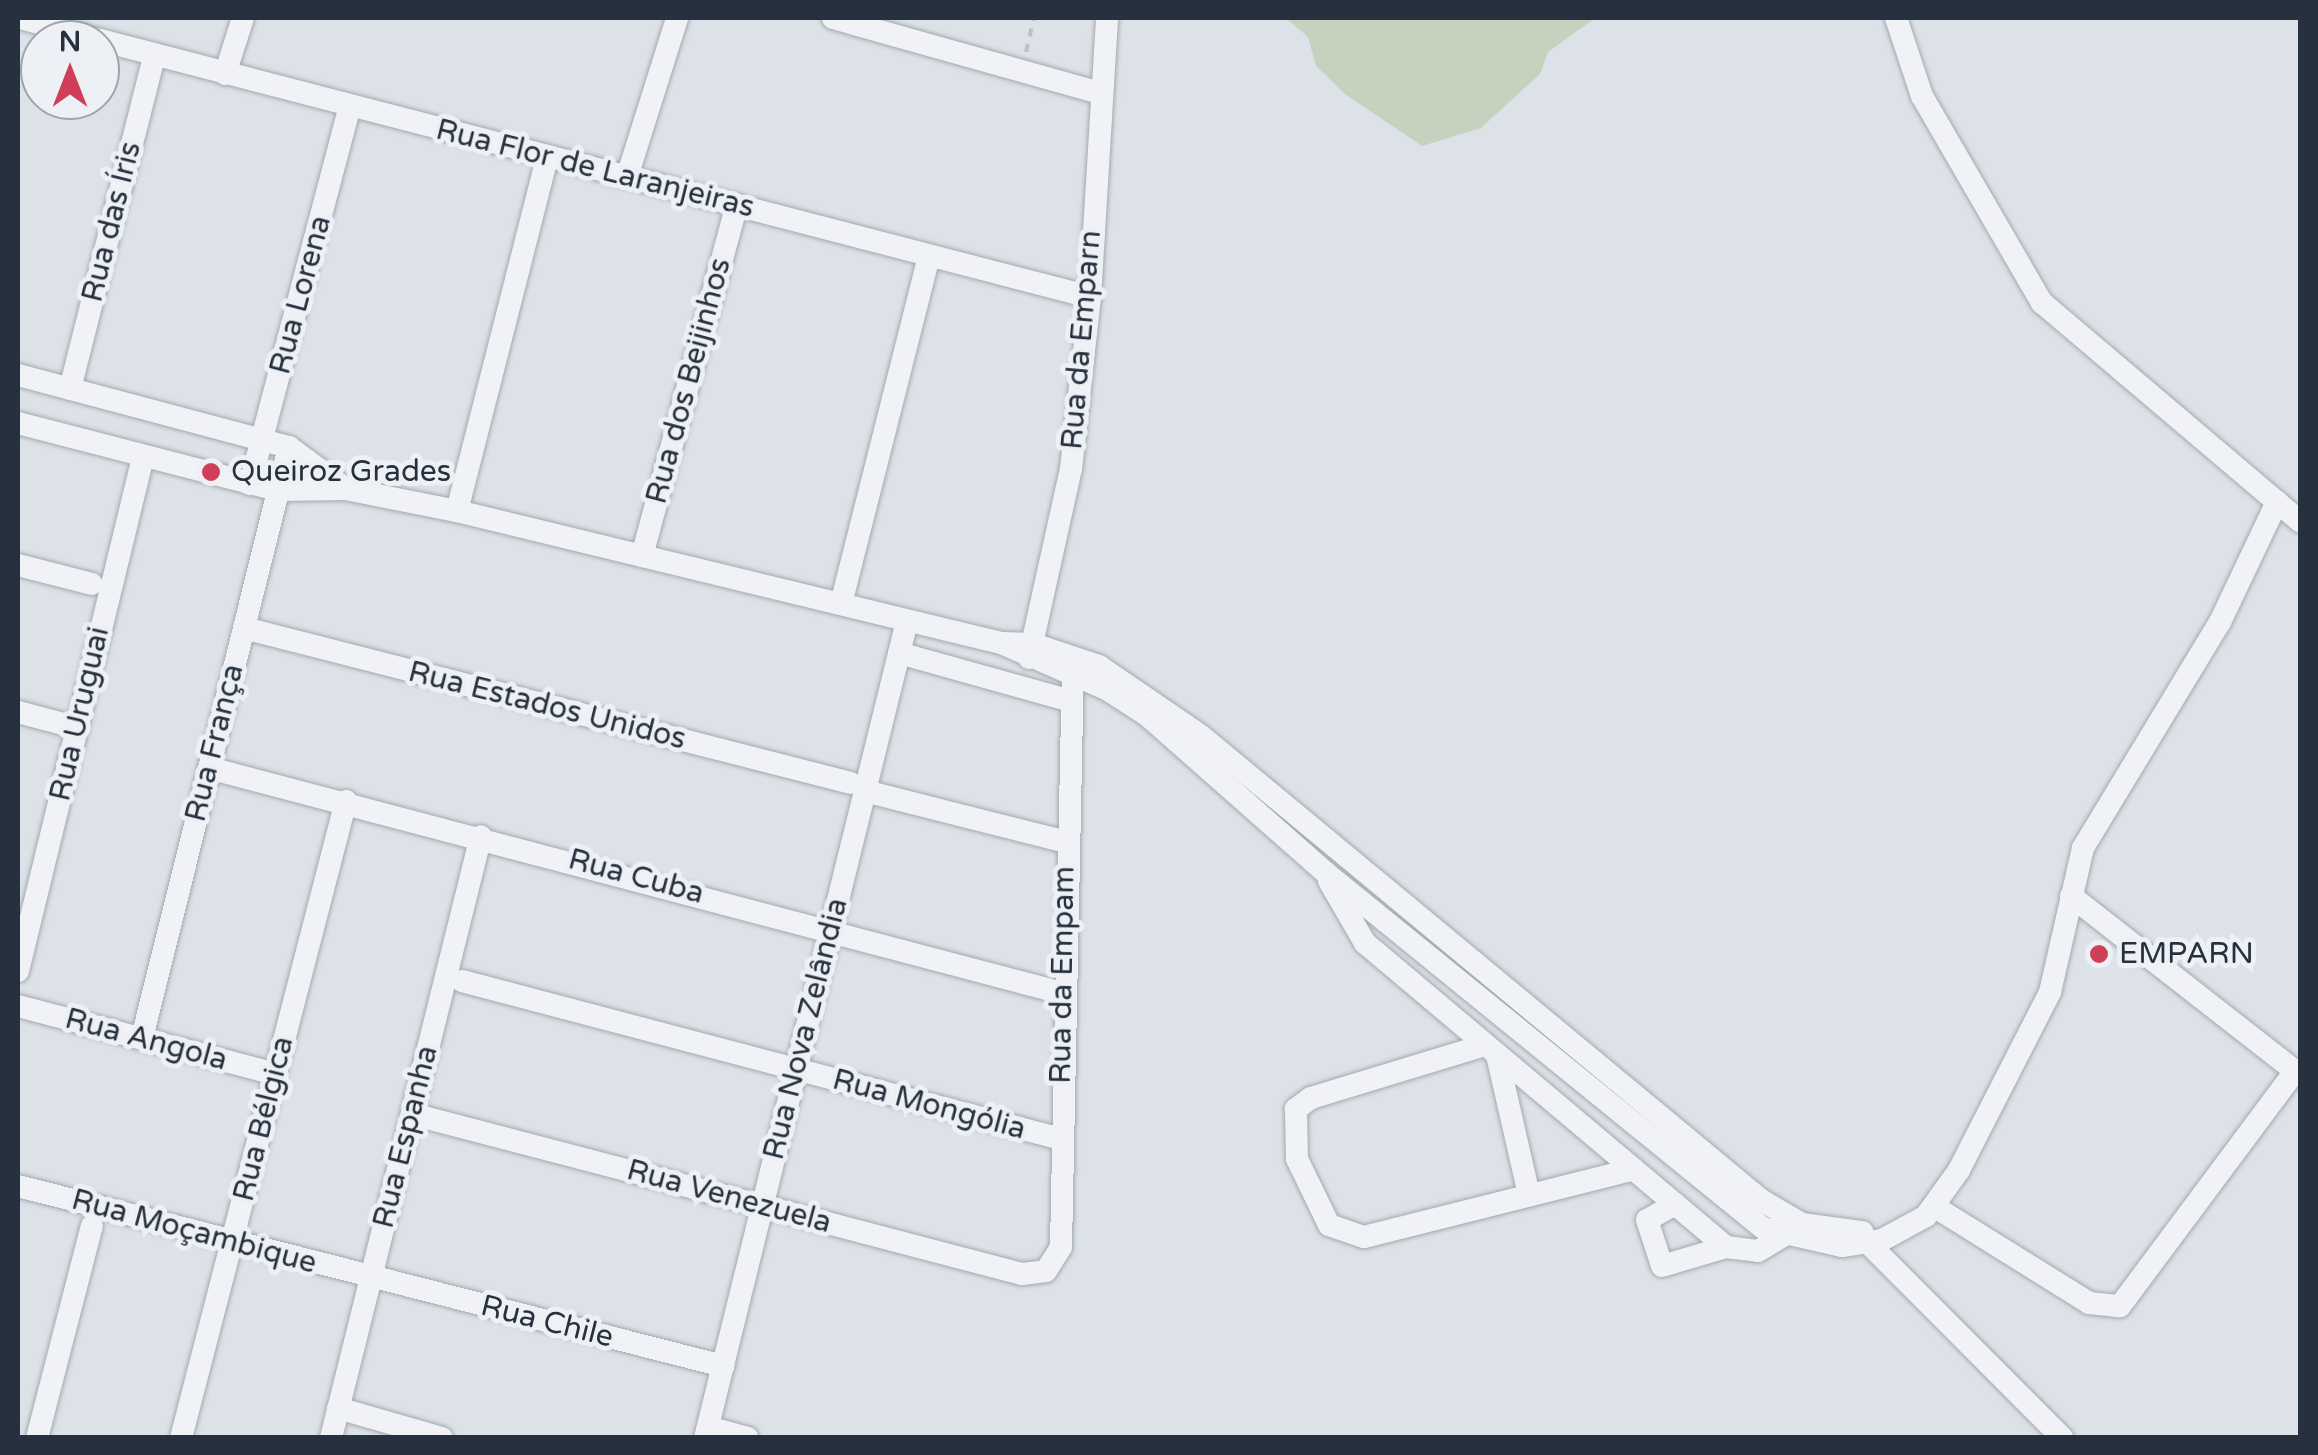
<!DOCTYPE html>
<html>
<head>
<meta charset="utf-8">
<style>
	body { margin:0 }
	#map { position:relative; width:2318px; height:1455px; overflow:hidden; background:#dde2e8; font-family:"Varela Round",sans-serif }
	div>[style] { position:absolute }
	[style*='--x'] { left:calc(var(--x)*1px); top:calc(var(--y)*1px); width:calc(var(--w)*1px); rotate:calc(var(--a)*1deg) }
	.green>* { inset:0; background:#c4d2be }
	.path>* { height:4px; margin-top:-2px; transform-origin:0; background:repeating-linear-gradient(90deg,#bcc0c6 0 8px,transparent 0 16px) }
	.roads { filter:drop-shadow(0 0 2px #a3a9b2) drop-shadow(0 0 2px #a3a9b2) }
	.minor>* { height:22px; margin:-11px; padding:0 11px; transform-origin:11px; border-radius:11px; background:#f0f2f6 }
	.dots>* { width:28px; height:28px; translate:-50% -50%; box-sizing:border-box; border:5px solid #edf1f5; border-radius:50% }
	span { translate:-50% -50%; white-space:nowrap; text-align:center; line-height:1.15; -webkit-text-stroke:10px #edf1f5; paint-order:stroke }
	.street-label { font-size:30px; color:#27303e }
	.poi-label { font-size:30px; color:#27303e }
	.left { translate:0 -50%; text-align:left }
	.frame { position:absolute; inset:0; border:20px solid #27303e; pointer-events:none }
	.north { position:absolute; left:20px; top:20px; width:100px; height:100px; box-sizing:border-box; background:#edf1f5; border:2px solid #9ea4ac; border-radius:50%; rotate:0deg; font-size:28px; font-weight:700; line-height:40px; text-align:center; color:#27303e }
	.north::after { content:''; display:block; margin:auto; width:35px; height:45px; background:#d03f5a; clip-path:polygon(50% 0,100% 100%,50% 72%,0 100%) }
</style>
</head>
<body>
<div id="map">
	<div class="green">
		<div style="clip-path:polygon(1286px 18px,1595px 18px,1548px 52px,1540px 74px,1481px 128px,1422px 146px,1345px 94px,1316px 66px,1308px 37px)"></div>
	</div>
	<div class="path">
		<div style="--x:1026;--y:52;--w:35;--a:-77"></div>
	</div>
	<div class="roads">
		<div class="minor">
			<div style="--x:21;--y:18;--w:82;--a:15.6"></div>
			<div style="--x:833;--y:18;--w:276;--a:15.7"></div>
			<div style="--x:100;--y:40;--w:1023;--a:14.55"></div>
			<div style="--x:225;--y:74;--w:59;--a:-72.2"></div>
			<div style="--x:627;--y:177;--w:167;--a:-72.5"></div>
			<div style="--x:18;--y:375;--w:280;--a:14.9"></div>
			<div style="--x:289;--y:447;--w:71;--a:36.4"></div>
			<div style="--x:70;--y:389;--w:343;--a:-75.8"></div>
			<div style="--x:18;--y:423;--w:268;--a:14.5"></div>
			<div style="--x:278;--y:490;--w:68;--a:-0.8"></div>
			<div style="--x:346;--y:489;--w:113;--a:11.2"></div>
			<div style="--x:457;--y:511;--w:560;--a:13.64"></div>
			<div style="--x:1001;--y:643;--w:32;--a:2"></div>
			<div style="--x:1033;--y:644;--w:70;--a:18.4"></div>
			<div style="--x:1099;--y:666;--w:122;--a:34.3"></div>
			<div style="--x:1200;--y:735;--w:729;--a:39.65"></div>
			<div style="--x:1761;--y:1200;--w:48;--a:30.3"></div>
			<div style="--x:1802;--y:1224;--w:61;--a:7.6"></div>
			<div style="--x:250;--y:484;--w:391;--a:-75.2"></div>
			<div style="--x:2277;--y:502;--w:30;--a:40"></div>
			<div style="--x:457;--y:511;--w:365;--a:-75.7"></div>
			<div style="--x:642;--y:556;--w:364;--a:-74.9"></div>
			<div style="--x:18;--y:565;--w:76;--a:14.4"></div>
			<div style="--x:841;--y:604;--w:359;--a:-75.8"></div>
			<div style="--x:244;--y:628;--w:626;--a:14.32"></div>
			<div style="--x:1001;--y:643;--w:117;--a:23.7"></div>
			<div style="--x:1108;--y:690;--w:48;--a:33"></div>
			<div style="--x:1148;--y:716;--w:237;--a:41.4"></div>
			<div style="--x:1326;--y:873;--w:563;--a:39.09"></div>
			<div style="--x:1763;--y:1228;--w:81;--a:12.8"></div>
			<div style="--x:1842;--y:1246;--w:40;--a:-8.5"></div>
			<div style="--x:1882;--y:1240;--w:50;--a:-28.6"></div>
			<div style="--x:1926;--y:1216;--w:57;--a:-54.3"></div>
			<div style="--x:1959;--y:1170;--w:200;--a:-62.9"></div>
			<div style="--x:2050;--y:992;--w:148;--a:-77.1"></div>
			<div style="--x:2083;--y:848;--w:264;--a:-58.8"></div>
			<div style="--x:2220;--y:622;--w:133;--a:-64.6"></div>
			<div style="--x:2277;--y:502;--w:308;--a:-139.7"></div>
			<div style="--x:2042;--y:303;--w:239;--a:-120.1"></div>
			<div style="--x:1922;--y:96;--w:82;--a:-108.4"></div>
			<div style="--x:899;--y:653;--w:179;--a:15.6"></div>
			<div style="--x:1029;--y:658;--w:194;--a:-77.5"></div>
			<div style="--x:1071;--y:469;--w:173;--a:-83.7"></div>
			<div style="--x:1090;--y:297;--w:280;--a:-86.5"></div>
			<div style="--x:18;--y:712;--w:62;--a:14.9"></div>
			<div style="--x:209;--y:768;--w:882;--a:14.78"></div>
			<div style="--x:865;--y:791;--w:207;--a:14.2"></div>
			<div style="--x:1329;--y:881;--w:72;--a:59.9"></div>
			<div style="--x:1365;--y:943;--w:472;--a:40.1"></div>
			<div style="--x:1726;--y:1247;--w:32;--a:7"></div>
			<div style="--x:1758;--y:1251;--w:29;--a:-31"></div>
			<div style="--x:2071;--y:896;--w:291;--a:38"></div>
			<div style="--x:18;--y:971;--w:529;--a:-76.33"></div>
			<div style="--x:462;--y:981;--w:619;--a:14.78"></div>
			<div style="--x:18;--y:1006;--w:266;--a:14.8"></div>
			<div style="--x:142;--y:1038;--w:609;--a:-76.03"></div>
			<div style="--x:1485;--y:1045;--w:182;--a:163.1"></div>
			<div style="--x:1311;--y:1098;--w:19;--a:144"></div>
			<div style="--x:1296;--y:1109;--w:50;--a:88.9"></div>
			<div style="--x:1297;--y:1159;--w:73;--a:64.1"></div>
			<div style="--x:1329;--y:1225;--w:37;--a:19"></div>
			<div style="--x:1364;--y:1237;--w:278;--a:-14.1"></div>
			<div style="--x:1497;--y:1055;--w:144;--a:77.1"></div>
			<div style="--x:412;--y:1114;--w:631;--a:14.7"></div>
			<div style="--x:1022;--y:1274;--w:24;--a:-7"></div>
			<div style="--x:1046;--y:1271;--w:28;--a:-58"></div>
			<div style="--x:1061;--y:1247;--w:582;--a:-88.82"></div>
			<div style="--x:18;--y:1186;--w:728;--a:14.32"></div>
			<div style="--x:1675;--y:1204;--w:32;--a:150"></div>
			<div style="--x:1647;--y:1220;--w:48;--a:71.9"></div>
			<div style="--x:1662;--y:1266;--w:67;--a:-16.5"></div>
			<div style="--x:1935;--y:1207;--w:181;--a:31.9"></div>
			<div style="--x:2089;--y:1303;--w:31;--a:6"></div>
			<div style="--x:2120;--y:1306;--w:293;--a:-53.3"></div>
			<div style="--x:1869;--y:1244;--w:274;--a:45.1"></div>
			<div style="--x:338;--y:1408;--w:108;--a:16.1"></div>
			<div style="--x:708;--y:1427;--w:41;--a:15.4"></div>
			<div style="--x:37;--y:1438;--w:219;--a:-75.5"></div>
			<div style="--x:181;--y:1438;--w:658;--a:-75.48"></div>
			<div style="--x:331;--y:1438;--w:620;--a:-76.01"></div>
			<div style="--x:705;--y:1438;--w:842;--a:-76.11"></div>
		</div>
	</div>
	<div class="dots">
		<div style="left:211px;top:472px;background:#d03f5a"></div>
		<div style="left:2099px;top:954px;background:#d03f5a"></div>
	</div>
	<div class="street-label">
		<span style="left:595px;top:169px;rotate:14deg">Rua Flor de Laranjeiras</span>
		<span style="left:112px;top:222px;rotate:-76deg">Rua das Íris</span>
		<span style="left:301px;top:295px;rotate:-75deg">Rua Lorena</span>
		<span style="left:1082px;top:340px;rotate:-85deg">Rua da Emparn</span>
		<span style="left:689px;top:381px;rotate:-75deg">Rua dos Beijinhos</span>
		<span style="left:547px;top:706px;rotate:14deg">Rua Estados Unidos</span>
		<span style="left:80px;top:714px;rotate:-77deg">Rua Uruguai</span>
		<span style="left:215px;top:743px;rotate:-76deg">Rua França</span>
		<span style="left:636px;top:877px;rotate:15deg">Rua Cuba</span>
		<span style="left:1063px;top:975px;rotate:-89deg">Rua da Empam</span>
		<span style="left:806px;top:1029px;rotate:-76deg">Rua Nova Zelândia</span>
		<span style="left:146px;top:1040px;rotate:15deg">Rua Angola</span>
		<span style="left:929px;top:1105px;rotate:15deg">Rua Mongólia</span>
		<span style="left:264px;top:1119px;rotate:-76deg">Rua Bélgica</span>
		<span style="left:406px;top:1137px;rotate:-76deg">Rua Espanha</span>
		<span style="left:729px;top:1197px;rotate:15deg">Rua Venezuela</span>
		<span style="left:194px;top:1232px;rotate:15deg">Rua Moçambique</span>
		<span style="left:547px;top:1322px;rotate:14deg">Rua Chile</span>
	</div>
	<div class="poi-label">
		<span class="left" style="left:231px;top:472px">Queiroz Grades</span>
		<span class="left" style="left:2119px;top:954px">EMPARN</span>
	</div>
	<div class="frame"></div>
	<div class="north">N</div>
</div>
</body>
</html>
